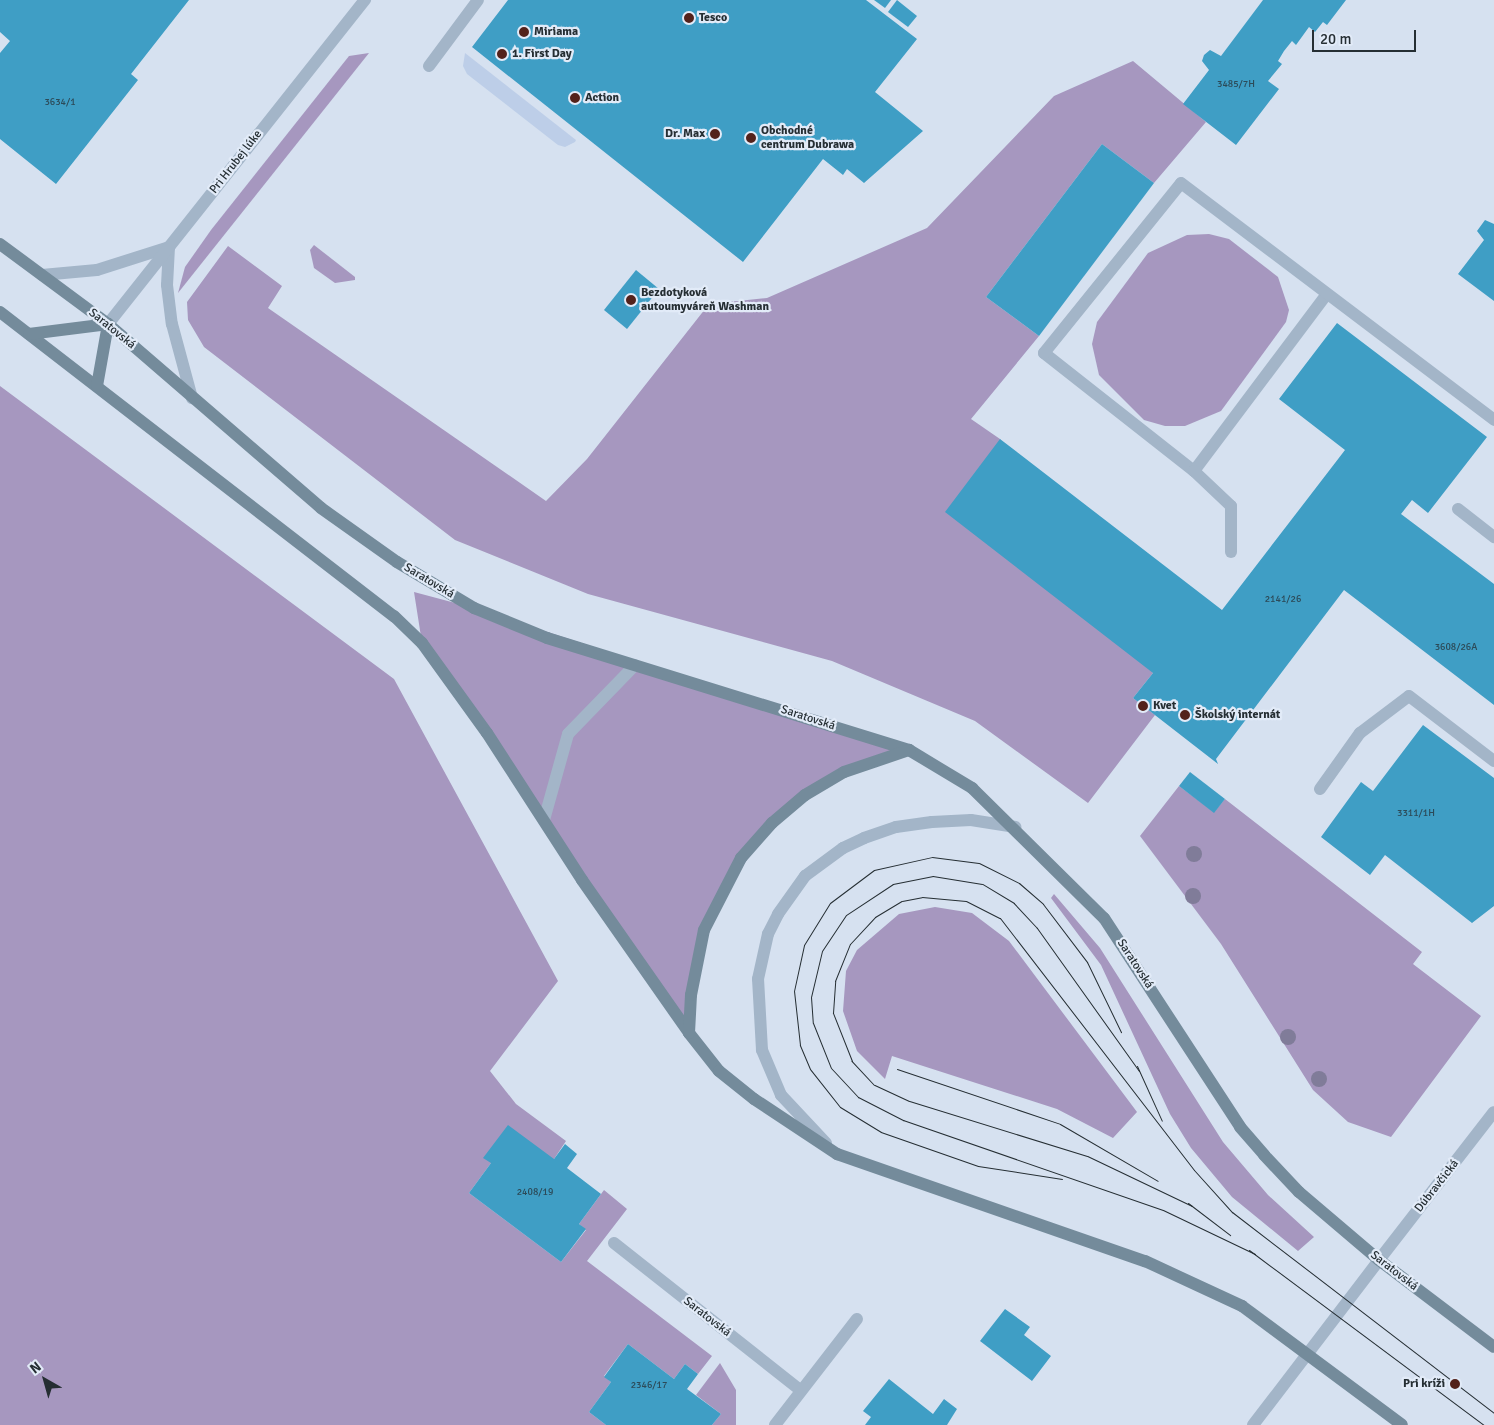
<!DOCTYPE html>
<html>
<head>
<meta charset="utf-8">
<style>
	body { margin:0 }
	#map { position:relative; width:1494px; height:1425px; overflow:hidden; background:#d6e1f0; font-family:Signika,sans-serif }
	div>[style] { position:absolute }
	[style*='--x'] { left:calc(var(--x)*1px); top:calc(var(--y)*1px); width:calc(var(--w)*1px); rotate:calc(var(--a)*1deg) }
	.green>* { inset:0; background:#a697bf }
	.plaza>* { inset:0; background:#bdcee8 }
	.building>* { inset:0; background:#3f9ec5 }
	.service>* { height:12px; margin:-6px; padding:0 6px; transform-origin:6px; border-radius:6px; background:#a3b5c8 }
	.minor>* { height:12px; margin:-6px; padding:0 6px; transform-origin:6px; border-radius:6px; background:#a3b5c8 }
	.tertiary>* { height:12px; margin:-6px; padding:0 6px; transform-origin:6px; border-radius:6px; background:#a3b5c8 }
	.secondary>* { height:12px; margin:-6px; padding:0 6px; transform-origin:6px; border-radius:6px; background:#748b9b }
	.tram>* { height:1px; margin:-0.5px; padding:0 0.5px; transform-origin:0.5px; border-radius:0.5px; background:#252e33 }
	.trees>* { width:16px; height:16px; margin:-8px; border-radius:50%; background:#807c99 }
	.dots>* { width:14px; height:14px; translate:-50% -50%; box-sizing:border-box; border:2px solid #e2ebf8; border-radius:50% }
	span { translate:-50% -50%; white-space:nowrap; text-align:center; line-height:1.15; -webkit-text-stroke:4.5px #e2ebf8; paint-order:stroke }
	.number-label { font-size:10px; color:#2c4a58 }
	.number-label span { -webkit-text-stroke-width:0 }
	.poi-label { font-size:12px; color:#252e33; font-weight:700 }
	.left { translate:0 -50%; text-align:left }
	.right { translate:-100% -50%; text-align:right }
	.street-label { font-size:12px; color:#252e33 }
	.north { position:absolute; left:20px; top:1355px; width:50px; height:50px; -webkit-text-stroke:4px #e2ebf8; paint-order:stroke; rotate:322deg; font-size:14px; font-weight:700; line-height:20px; text-align:center; color:#252e33 }
	.north::after { content:''; display:block; margin:auto; width:18px; height:22px; background:#252e33; clip-path:polygon(50% 0,100% 100%,50% 72%,0 100%) }
	.scale { position:absolute; left:1312px; top:30px; width:104px; height:22px; box-sizing:border-box; border:2px solid #252e33; border-top:0; padding-left:6px; font-size:15px; line-height:18px; white-space:nowrap; color:#252e33; -webkit-text-stroke:4px #e2ebf8; paint-order:stroke }
</style>
</head>
<body>
<div id="map">
	<div class="green">
		<div style="clip-path:polygon(369px 53px,178px 293px,185px 267px,211px 230px,349px 56px)"></div>
		<div style="clip-path:polygon(1133px 61px,1206px 122px,1154px 183px,1102px 144px,986px 297px,1039px 336px,971px 419px,1000px 439px,1153px 673px,1133px 698px,1155px 715px,1088px 803px,975px 721px,832px 661px,588px 594px,455px 540px,204px 347px,188px 320px,187px 302px,228px 246px,282px 286px,268px 308px,546px 501px,587px 459px,709px 304px,767px 298px,927px 228px,1054px 96px)"></div>
		<div style="clip-path:polygon(1209px 234px,1229px 239px,1278px 277px,1289px 310px,1286px 322px,1221px 411px,1185px 426px,1165px 426px,1144px 420px,1099px 375px,1092px 344px,1097px 322px,1148px 253px,1187px 235px)"></div>
		<div style="clip-path:polygon(314px 245px,355px 277px,355px 280px,335px 283px,314px 268px,310px 250px)"></div>
		<div style="clip-path:polygon(0 386px,394px 679px,558px 981px,490px 1071px,516px 1104px,566px 1141px,554px 1159px,491px 1163px,469px 1193px,561px 1262px,586px 1230px,579px 1224px,604px 1190px,627px 1209px,587px 1261px,712px 1356px,698px 1374px,685px 1364px,674px 1379px,628px 1344px,604px 1376px,611px 1382px,589px 1412px,606px 1425px,0 1425px)"></div>
		<div style="clip-path:polygon(414px 592px,474px 608px,909px 750px,844px 772px,772px 823px,712px 911px,689px 1033px,422px 643px)"></div>
		<div style="clip-path:polygon(1179px 786px,1214px 812px,1225px 799px,1422px 952px,1413px 964px,1481px 1016px,1391px 1137px,1348px 1122px,1313px 1090px,1221px 944px,1140px 836px)"></div>
		<div style="clip-path:polygon(1054px 894px,1100px 948px,1223px 1142px,1268px 1195px,1314px 1237px,1298px 1251px,1232px 1197px,1191px 1148px,1170px 1114px,1101px 965px,1051px 898px)"></div>
		<div style="clip-path:polygon(935px 907px,972px 913px,1009px 941px,1137px 1112px,1113px 1138px,1057px 1109px,892px 1056px,885px 1079px,857px 1051px,843px 1011px,846px 971px,857px 950px,899px 914px)"></div>
		<div style="clip-path:polygon(720px 1363px,736px 1390px,736px 1425px,712px 1425px,721px 1414px,696px 1395px)"></div>
	</div>
	<div class="plaza">
		<div style="clip-path:polygon(465px 53px,576px 140px,575px 142px,565px 147px,558px 145px,467px 74px,463px 66px)"></div>
	</div>
	<div class="building">
		<div style="clip-path:polygon(0 0,189px 0,131px 74px,138px 80px,56px 184px,0 139px,0 53px,10px 41px,0 32px)"></div>
		<div style="clip-path:polygon(508px 0,866px 0,917px 39px,875px 92px,923px 131px,864px 183px,847px 169px,843px 175px,823px 159px,743px 262px,472px 47px)"></div>
		<div style="clip-path:polygon(874px 0,891px 0,885px 8px)"></div>
		<div style="clip-path:polygon(897px 0,917px 16px,908px 27px,888px 12px)"></div>
		<div style="clip-path:polygon(1263px 0,1346px 0,1327px 25px,1323px 22px,1315px 32px,1309px 27px,1296px 45px,1292px 41px,1284px 51px,1278px 61px,1282px 64px,1268px 81px,1279px 89px,1236px 145px,1183px 104px,1209px 70px,1202px 61px,1204px 55px,1210px 50px,1221px 56px)"></div>
		<div style="clip-path:polygon(1102px 144px,1154px 183px,1039px 336px,986px 297px)"></div>
		<div style="clip-path:polygon(1485px 220px,1494px 224px,1494px 301px,1458px 274px,1484px 240px,1477px 231px)"></div>
		<div style="clip-path:polygon(636px 270px,659px 289px,627px 329px,604px 310px)"></div>
		<div style="clip-path:polygon(1337px 323px,1487px 437px,1428px 513px,1412px 500px,1401px 514px,1494px 584px,1494px 705px,1344px 590px,1216px 759px,1218px 764px,1133px 698px,1153px 673px,945px 512px,1000px 439px,1222px 610px,1345px 450px,1279px 399px)"></div>
		<div style="clip-path:polygon(1423px 725px,1494px 778px,1494px 906px,1472px 923px,1385px 855px,1370px 875px,1321px 837px,1361px 782px,1373px 791px)"></div>
		<div style="clip-path:polygon(1190px 772px,1225px 799px,1214px 813px,1179px 786px)"></div>
		<div style="clip-path:polygon(508px 1125px,554px 1159px,565px 1144px,577px 1154px,567px 1168px,601px 1194px,579px 1224px,586px 1229px,561px 1262px,469px 1193px,491px 1163px,483px 1158px)"></div>
		<div style="clip-path:polygon(1005px 1309px,1030px 1327px,1024px 1335px,1051px 1356px,1032px 1381px,980px 1341px)"></div>
		<div style="clip-path:polygon(628px 1344px,674px 1379px,685px 1364px,698px 1374px,687px 1389px,721px 1414px,712px 1425px,606px 1425px,589px 1412px,611px 1382px,604px 1377px)"></div>
		<div style="clip-path:polygon(889px 1379px,933px 1414px,944px 1399px,957px 1409px,947px 1425px,865px 1425px,871px 1417px,863px 1411px)"></div>
	</div>
	<div class="service">
		<div style="--x:429;--y:66;--w:82;--a:-53.4"></div>
		<div style="--x:1044;--y:353;--w:191;--a:38.2"></div>
		<div style="--x:1194;--y:471;--w:221;--a:-53.1"></div>
		<div style="--x:1194;--y:471;--w:51;--a:43.4"></div>
		<div style="--x:1231;--y:506;--w:46;--a:90"></div>
		<div style="--x:1458;--y:509;--w:46;--a:37.9"></div>
		<div style="--x:1320;--y:789;--w:69;--a:-54.5"></div>
		<div style="--x:1360;--y:733;--w:61;--a:-37.1"></div>
		<div style="--x:1409;--y:696;--w:107;--a:37.4"></div>
		<div style="--x:544;--y:820;--w:89;--a:-74.4"></div>
		<div style="--x:568;--y:734;--w:96;--a:-45.8"></div>
		<div style="--x:826;--y:1143;--w:66;--a:-133.2"></div>
		<div style="--x:781;--y:1095;--w:49;--a:-112.9"></div>
		<div style="--x:762;--y:1050;--w:71;--a:-93.2"></div>
		<div style="--x:758;--y:979;--w:46;--a:-77.5"></div>
		<div style="--x:768;--y:934;--w:22;--a:-63"></div>
		<div style="--x:778;--y:914;--w:47;--a:-54.6"></div>
		<div style="--x:805;--y:876;--w:47;--a:-36.4"></div>
		<div style="--x:843;--y:848;--w:23;--a:-25"></div>
		<div style="--x:864;--y:838;--w:34;--a:-19"></div>
		<div style="--x:896;--y:827;--w:36;--a:-8"></div>
		<div style="--x:932;--y:822;--w:39;--a:-3"></div>
		<div style="--x:971;--y:820;--w:45;--a:9"></div>
	</div>
	<div class="minor">
		<div style="--x:169;--y:247;--w:38;--a:93"></div>
		<div style="--x:167;--y:285;--w:39;--a:83"></div>
		<div style="--x:172;--y:324;--w:77;--a:74.9"></div>
		<div style="--x:42;--y:275;--w:55;--a:-5.2"></div>
		<div style="--x:97;--y:270;--w:76;--a:-17.7"></div>
		<div style="--x:108;--y:324;--w:414;--a:-51.6"></div>
		<div style="--x:1044;--y:353;--w:218;--a:-51.1"></div>
		<div style="--x:1181;--y:183;--w:393;--a:37.1"></div>
		<div style="--x:614;--y:1243;--w:237;--a:38.3"></div>
		<div style="--x:1379;--y:1260;--w:187;--a:-52.2"></div>
		<div style="--x:775;--y:1425;--w:134;--a:-52.3"></div>
	</div>
	<div class="tertiary">
		<div style="--x:1253;--y:1425;--w:208;--a:-52.6"></div>
	</div>
	<div class="secondary">
		<div style="--x:0;--y:244;--w:134;--a:36.5"></div>
		<div style="--x:108;--y:324;--w:281;--a:40.8"></div>
		<div style="--x:321;--y:508;--w:93;--a:35.4"></div>
		<div style="--x:397;--y:562;--w:90;--a:30.9"></div>
		<div style="--x:474;--y:608;--w:79;--a:22.3"></div>
		<div style="--x:547;--y:638;--w:379;--a:17.2"></div>
		<div style="--x:909;--y:750;--w:74;--a:31.1"></div>
		<div style="--x:972;--y:788;--w:185;--a:44.6"></div>
		<div style="--x:1104;--y:918;--w:249;--a:56.9"></div>
		<div style="--x:1240;--y:1127;--w:37;--a:49"></div>
		<div style="--x:1264;--y:1155;--w:51;--a:46.6"></div>
		<div style="--x:1299;--y:1192;--w:105;--a:40.4"></div>
		<div style="--x:1379;--y:1260;--w:144;--a:37.1"></div>
		<div style="--x:0;--y:312;--w:498;--a:37.7"></div>
		<div style="--x:394;--y:616;--w:39;--a:44"></div>
		<div style="--x:422;--y:643;--w:111;--a:54.2"></div>
		<div style="--x:487;--y:733;--w:175;--a:57.1"></div>
		<div style="--x:582;--y:880;--w:187;--a:55"></div>
		<div style="--x:689;--y:1033;--w:48;--a:51.7"></div>
		<div style="--x:719;--y:1071;--w:45;--a:38.7"></div>
		<div style="--x:754;--y:1099;--w:100;--a:33.5"></div>
		<div style="--x:837;--y:1154;--w:326;--a:19.2"></div>
		<div style="--x:1145;--y:1261;--w:107;--a:24.9"></div>
		<div style="--x:1242;--y:1306;--w:199;--a:36.6"></div>
		<div style="--x:29;--y:334;--w:80;--a:-7.2"></div>
		<div style="--x:97;--y:386;--w:63;--a:-79.9"></div>
		<div style="--x:689;--y:1033;--w:38;--a:-87"></div>
		<div style="--x:691;--y:995;--w:66;--a:-78.7"></div>
		<div style="--x:704;--y:930;--w:81;--a:-62.8"></div>
		<div style="--x:741;--y:858;--w:47;--a:-48.5"></div>
		<div style="--x:772;--y:823;--w:43;--a:-40.3"></div>
		<div style="--x:805;--y:795;--w:45;--a:-30.5"></div>
		<div style="--x:844;--y:772;--w:69;--a:-18.7"></div>
	</div>
	<div class="tram">
		<div style="--x:1137;--y:1066;--w:60;--a:65.6"></div>
		<div style="--x:897;--y:1069;--w:172;--a:18.6"></div>
		<div style="--x:1060;--y:1124;--w:113;--a:30.2"></div>
		<div style="--x:1139;--y:1071;--w:176;--a:-125.5"></div>
		<div style="--x:1037;--y:928;--w:34;--a:-133"></div>
		<div style="--x:1014;--y:903;--w:37;--a:-149"></div>
		<div style="--x:982;--y:884;--w:50;--a:-170.7"></div>
		<div style="--x:933;--y:876;--w:41;--a:168.7"></div>
		<div style="--x:893;--y:884;--w:56;--a:146.6"></div>
		<div style="--x:846;--y:915;--w:43;--a:123.7"></div>
		<div style="--x:822;--y:951;--w:47;--a:103.4"></div>
		<div style="--x:811;--y:997;--w:26;--a:86"></div>
		<div style="--x:813;--y:1023;--w:48;--a:68.2"></div>
		<div style="--x:831;--y:1068;--w:40;--a:47"></div>
		<div style="--x:858;--y:1097;--w:51;--a:27.1"></div>
		<div style="--x:903;--y:1120;--w:275;--a:19.1"></div>
		<div style="--x:1163;--y:1210;--w:102;--a:25.6"></div>
		<div style="--x:1062;--y:1179;--w:85;--a:-171.2"></div>
		<div style="--x:978;--y:1166;--w:103;--a:-160.7"></div>
		<div style="--x:881;--y:1132;--w:48;--a:-148.6"></div>
		<div style="--x:840;--y:1107;--w:48;--a:-128.3"></div>
		<div style="--x:810;--y:1069;--w:26;--a:-113"></div>
		<div style="--x:800;--y:1045;--w:54;--a:-96.3"></div>
		<div style="--x:794;--y:991;--w:47;--a:-77.7"></div>
		<div style="--x:804;--y:945;--w:49;--a:-58.2"></div>
		<div style="--x:830;--y:903;--w:55;--a:-36.9"></div>
		<div style="--x:874;--y:870;--w:59;--a:-12.6"></div>
		<div style="--x:932;--y:857;--w:47;--a:7.3"></div>
		<div style="--x:979;--y:863;--w:45;--a:26.6"></div>
		<div style="--x:1019;--y:883;--w:32;--a:41"></div>
		<div style="--x:1043;--y:904;--w:73;--a:52.8"></div>
		<div style="--x:1087;--y:962;--w:78;--a:64.1"></div>
		<div style="--x:1188;--y:1203;--w:53;--a:37.3"></div>
		<div style="--x:1192;--y:1206;--w:116;--a:-154.5"></div>
		<div style="--x:1087;--y:1156;--w:186;--a:-162.8"></div>
		<div style="--x:909;--y:1101;--w:38;--a:-155"></div>
		<div style="--x:874;--y:1085;--w:33;--a:-133"></div>
		<div style="--x:852;--y:1061;--w:52;--a:-111.6"></div>
		<div style="--x:833;--y:1013;--w:32;--a:-86"></div>
		<div style="--x:835;--y:981;--w:40;--a:-68"></div>
		<div style="--x:850;--y:944;--w:37;--a:-47"></div>
		<div style="--x:875;--y:917;--w:31;--a:-31"></div>
		<div style="--x:902;--y:901;--w:20;--a:-11"></div>
		<div style="--x:922;--y:897;--w:44;--a:5.2"></div>
		<div style="--x:966;--y:901;--w:38;--a:27"></div>
		<div style="--x:1000;--y:918;--w:318;--a:52.4"></div>
		<div style="--x:1194;--y:1170;--w:57;--a:47.9"></div>
		<div style="--x:1232;--y:1212;--w:330;--a:37.5"></div>
		<div style="--x:1249;--y:1250;--w:293;--a:36.7"></div>
	</div>
	<div class="trees">
		<div style="left:1194px;top:854px"></div>
		<div style="left:1193px;top:896px"></div>
		<div style="left:1288px;top:1037px"></div>
		<div style="left:1319px;top:1079px"></div>
	</div>
	<div class="dots">
		<div style="left:689px;top:18px;background:#53221b"></div>
		<div style="left:524px;top:32px;background:#53221b"></div>
		<div style="left:502px;top:54px;background:#53221b"></div>
		<div style="left:575px;top:98px;background:#53221b"></div>
		<div style="left:715px;top:134px;background:#53221b"></div>
		<div style="left:751px;top:138px;background:#53221b"></div>
		<div style="left:631px;top:300px;background:#53221b"></div>
		<div style="left:1143px;top:706px;background:#53221b"></div>
		<div style="left:1185px;top:715px;background:#53221b"></div>
		<div style="left:1455px;top:1384px;background:#53221b"></div>
	</div>
	<div class="number-label">
		<span style="left:1236px;top:85px">3485/7H</span>
		<span style="left:60px;top:103px">3634/1</span>
		<span style="left:1283px;top:600px">2141/26</span>
		<span style="left:1456px;top:648px">3608/26A</span>
		<span style="left:1416px;top:814px">3311/1H</span>
		<span style="left:535px;top:1193px">2408/19</span>
		<span style="left:649px;top:1386px">2346/17</span>
	</div>
	<div class="poi-label">
		<span class="left" style="left:699px;top:18px">Tesco</span>
		<span class="left" style="left:534px;top:32px">Miriama</span>
		<span class="left" style="left:512px;top:54px">1. First Day</span>
		<span class="left" style="left:585px;top:98px">Action</span>
		<span class="left" style="left:761px;top:138px">Obchodné<br>centrum Dubrawa</span>
		<span class="right" style="left:705px;top:134px">Dr. Max</span>
		<span class="left" style="left:641px;top:300px">Bezdotyková<br>autoumyváreň Washman</span>
		<span class="left" style="left:1153px;top:706px">Kvet</span>
		<span class="left" style="left:1195px;top:715px">Školský internát</span>
		<span class="right" style="left:1445px;top:1384px">Pri kríži</span>
	</div>
	<div class="street-label">
		<span style="left:236px;top:162px;rotate:-52deg">Pri Hrubej lúke</span>
		<span style="left:112px;top:329px;rotate:39deg">Saratovská</span>
		<span style="left:429px;top:581px;rotate:31deg">Saratovská</span>
		<span style="left:808px;top:718px;rotate:18deg">Saratovská</span>
		<span style="left:1135px;top:964px;rotate:57deg">Saratovská</span>
		<span style="left:1437px;top:1186px;rotate:-52deg">Dúbravčická</span>
		<span style="left:1394px;top:1271px;rotate:38deg">Saratovská</span>
		<span style="left:707px;top:1317px;rotate:38deg">Saratovská</span>
	</div>
	<div class="north">N</div>
	<div class="scale">20 m</div>
</div>
</body>
</html>
